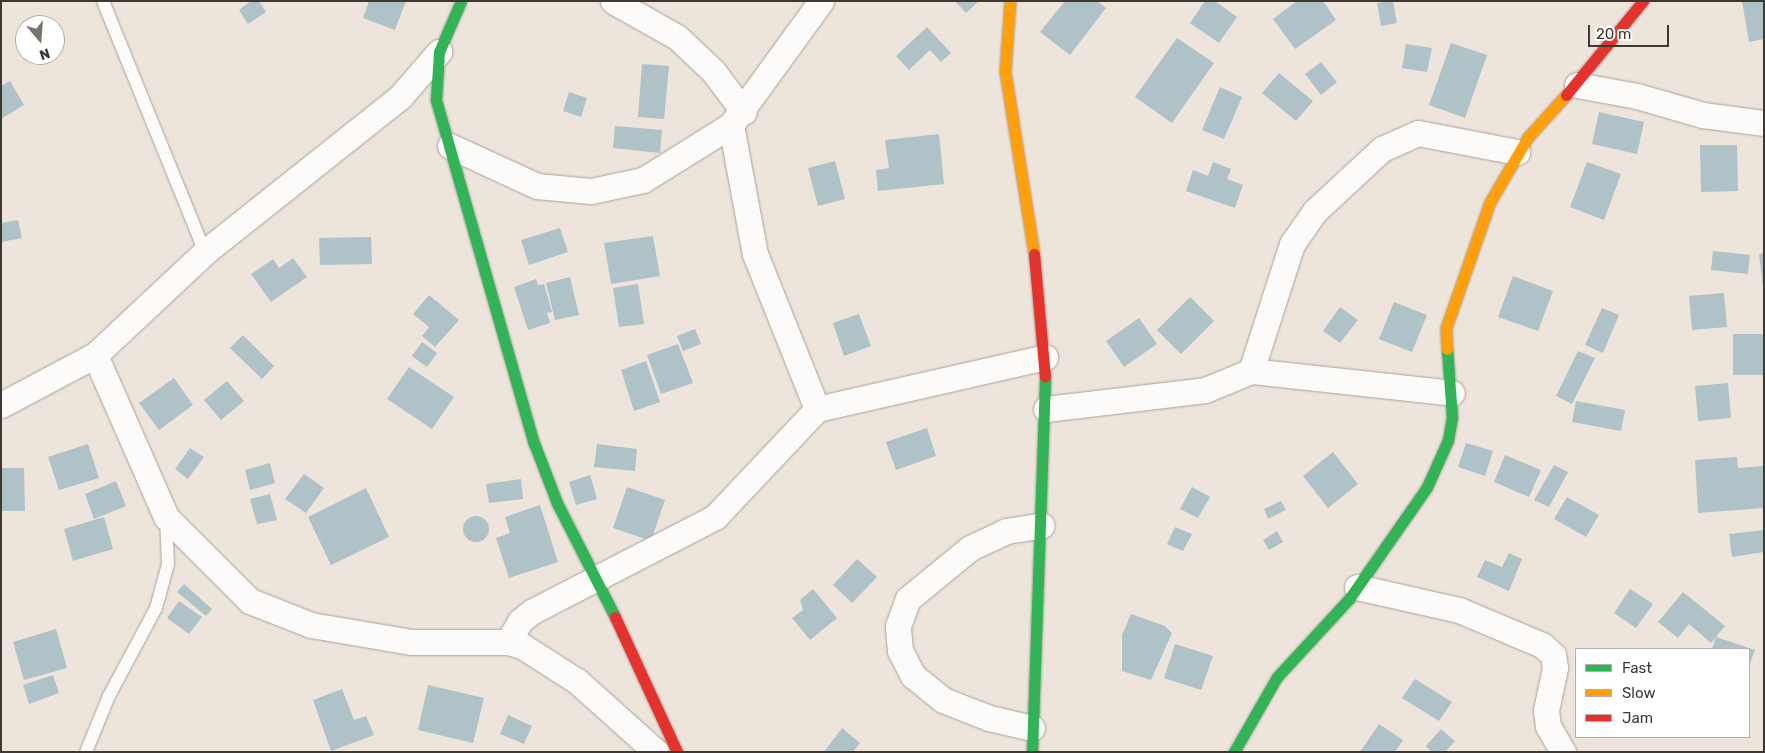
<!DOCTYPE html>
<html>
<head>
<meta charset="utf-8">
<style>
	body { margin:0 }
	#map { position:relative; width:1765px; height:753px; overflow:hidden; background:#ede4db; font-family:Rubik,sans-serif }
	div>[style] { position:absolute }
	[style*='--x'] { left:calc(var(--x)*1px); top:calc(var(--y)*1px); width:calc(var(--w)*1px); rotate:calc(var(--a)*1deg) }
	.building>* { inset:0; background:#afc2c7 }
	.round { border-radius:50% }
	.roads { filter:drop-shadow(0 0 1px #a9a29b) drop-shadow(0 0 1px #a9a29b) }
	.lane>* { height:12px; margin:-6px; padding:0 6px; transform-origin:6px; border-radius:6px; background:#fcfbfa }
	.street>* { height:25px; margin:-12.5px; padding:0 12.5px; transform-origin:12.5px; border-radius:12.5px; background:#fcfbfa }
	.fast>* { height:11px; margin:-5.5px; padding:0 5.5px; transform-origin:5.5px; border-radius:5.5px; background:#30b455 }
	.slow>* { height:11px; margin:-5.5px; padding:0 5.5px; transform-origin:5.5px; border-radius:5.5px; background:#ff9f0a }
	.jam>* { height:11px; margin:-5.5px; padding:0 5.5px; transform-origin:5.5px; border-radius:5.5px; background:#e5322d }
	span { translate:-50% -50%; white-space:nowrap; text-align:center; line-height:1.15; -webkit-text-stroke:4px #fff; paint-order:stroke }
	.frame { position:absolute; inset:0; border:2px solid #3e3831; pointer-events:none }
	.legend { position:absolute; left:1575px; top:648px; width:175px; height:90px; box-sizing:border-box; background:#fff; border:1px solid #b2afad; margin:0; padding:6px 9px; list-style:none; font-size:15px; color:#3e3831 }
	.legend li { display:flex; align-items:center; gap:10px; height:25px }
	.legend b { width:25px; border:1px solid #b2afad }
	.north { position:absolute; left:15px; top:15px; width:50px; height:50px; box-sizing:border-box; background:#fff; border:1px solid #b2afad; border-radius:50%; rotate:162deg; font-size:14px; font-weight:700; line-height:20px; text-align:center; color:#3e3831 }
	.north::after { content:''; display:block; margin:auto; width:18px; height:22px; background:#7b746c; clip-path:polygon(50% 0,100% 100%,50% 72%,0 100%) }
	.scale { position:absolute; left:1588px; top:25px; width:81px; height:22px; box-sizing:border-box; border:2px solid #3e3831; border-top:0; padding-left:6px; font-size:15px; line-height:18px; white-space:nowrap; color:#3e3831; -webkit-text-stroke:4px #fff; paint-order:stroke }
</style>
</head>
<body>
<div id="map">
	<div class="building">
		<div style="clip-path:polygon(251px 1px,259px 1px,266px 12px,248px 24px,239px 10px)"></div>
		<div style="clip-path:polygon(369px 1px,406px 1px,395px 30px,363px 18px)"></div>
		<div style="clip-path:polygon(955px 1px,979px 1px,966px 13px)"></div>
		<div style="clip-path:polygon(1065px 1px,1097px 1px,1106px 8px,1070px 55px,1040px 32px)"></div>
		<div style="clip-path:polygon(1205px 1px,1215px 1px,1237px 17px,1219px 43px,1190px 23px)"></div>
		<div style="clip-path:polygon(1297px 1px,1323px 1px,1336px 20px,1295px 49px,1273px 19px)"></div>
		<div style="clip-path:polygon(1393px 1px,1397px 23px,1381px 26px,1377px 3px)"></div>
		<div style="clip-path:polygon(1742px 1px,1764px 1px,1764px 39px,1749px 42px)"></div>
		<div style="clip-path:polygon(927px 27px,951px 53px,941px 62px,930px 50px,909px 70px,896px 56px)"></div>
		<div style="clip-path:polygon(1177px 38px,1214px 63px,1172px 123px,1135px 97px)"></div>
		<div style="clip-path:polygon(1451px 43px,1487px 55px,1465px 118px,1429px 105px)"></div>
		<div style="clip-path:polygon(1406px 44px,1432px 48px,1427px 72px,1402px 68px)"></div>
		<div style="clip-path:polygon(1321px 62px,1337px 82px,1321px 95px,1305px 74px)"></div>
		<div style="clip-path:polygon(642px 64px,669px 66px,664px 119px,638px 117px)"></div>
		<div style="clip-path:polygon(1279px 73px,1313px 101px,1296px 121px,1262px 93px)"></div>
		<div style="clip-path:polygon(10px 81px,24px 105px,1px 119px,1px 86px)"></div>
		<div style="clip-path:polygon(1220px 87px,1242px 97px,1224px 139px,1202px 130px)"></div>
		<div style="clip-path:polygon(569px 92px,587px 98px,581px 117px,563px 111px)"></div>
		<div style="clip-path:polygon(1599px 112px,1644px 122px,1637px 154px,1592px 144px)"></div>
		<div style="clip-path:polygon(615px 126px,662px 130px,660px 153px,613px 148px)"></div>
		<div style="clip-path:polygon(939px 134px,944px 184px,878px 191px,876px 170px,889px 168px,885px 140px)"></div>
		<div style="clip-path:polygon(1700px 145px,1737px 145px,1738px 191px,1701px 192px)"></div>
		<div style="clip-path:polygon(835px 161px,845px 199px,818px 206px,808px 168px)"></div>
		<div style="clip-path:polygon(1213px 162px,1231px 169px,1227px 179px,1243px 185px,1235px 208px,1186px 191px,1193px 170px,1208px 176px)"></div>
		<div style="clip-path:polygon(1587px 162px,1621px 174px,1604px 220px,1570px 207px)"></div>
		<div style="clip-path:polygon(18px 220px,22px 238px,1px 242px,1px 223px)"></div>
		<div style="clip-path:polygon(560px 228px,568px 252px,529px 265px,521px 240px)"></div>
		<div style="clip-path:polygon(653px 236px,660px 276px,611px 284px,604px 243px)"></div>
		<div style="clip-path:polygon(371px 237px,372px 264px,320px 265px,319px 238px)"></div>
		<div style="clip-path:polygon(1713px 251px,1750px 255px,1748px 274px,1711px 270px)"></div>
		<div style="clip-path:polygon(1764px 253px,1764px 286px,1763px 286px,1759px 254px)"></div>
		<div style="clip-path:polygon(293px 258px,307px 277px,271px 302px,251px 274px,273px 259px,279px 268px)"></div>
		<div style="clip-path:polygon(1513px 276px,1553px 291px,1538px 331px,1498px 317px)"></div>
		<div style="clip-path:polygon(570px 277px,579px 315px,555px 320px,546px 283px)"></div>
		<div style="clip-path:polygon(536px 279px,538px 285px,544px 284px,552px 312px,547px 313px,550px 323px,528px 330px,514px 287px)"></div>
		<div style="clip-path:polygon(638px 284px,644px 324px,619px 327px,613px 288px)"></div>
		<div style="clip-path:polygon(1724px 293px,1727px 327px,1692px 330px,1689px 296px)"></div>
		<div style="clip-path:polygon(429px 295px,459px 320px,435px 347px,422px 336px,429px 327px,413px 314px)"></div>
		<div style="clip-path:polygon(1190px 297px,1214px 321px,1181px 354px,1157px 330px)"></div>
		<div style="clip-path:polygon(1394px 302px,1427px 315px,1412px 352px,1379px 339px)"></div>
		<div style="clip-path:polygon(1340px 307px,1358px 320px,1340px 343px,1323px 331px)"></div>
		<div style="clip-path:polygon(1602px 308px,1619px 315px,1603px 353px,1585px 345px)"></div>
		<div style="clip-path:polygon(859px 314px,871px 346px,844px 356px,833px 323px)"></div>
		<div style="clip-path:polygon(1139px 318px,1157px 344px,1124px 367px,1106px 341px)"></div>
		<div style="clip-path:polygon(695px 329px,701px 344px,683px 351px,677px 336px)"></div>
		<div style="clip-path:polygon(1733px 334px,1764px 334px,1764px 375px,1733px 375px)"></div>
		<div style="clip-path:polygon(243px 335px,274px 366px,262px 379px,230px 348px)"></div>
		<div style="clip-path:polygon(422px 342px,437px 353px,427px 367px,412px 356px)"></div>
		<div style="clip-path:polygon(678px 344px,693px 383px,661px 394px,647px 355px)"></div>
		<div style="clip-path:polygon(1578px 351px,1595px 358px,1572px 404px,1556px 396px)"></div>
		<div style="clip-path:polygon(646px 361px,660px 402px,634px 411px,621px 370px)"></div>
		<div style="clip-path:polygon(409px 367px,454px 397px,432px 429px,387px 399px)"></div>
		<div style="clip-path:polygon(174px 378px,193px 405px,159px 430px,139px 403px)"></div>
		<div style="clip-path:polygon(227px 381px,244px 401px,221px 420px,204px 400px)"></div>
		<div style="clip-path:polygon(1728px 383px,1731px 418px,1698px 421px,1695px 386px)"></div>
		<div style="clip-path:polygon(1576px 401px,1625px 410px,1621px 431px,1572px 422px)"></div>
		<div style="clip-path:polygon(927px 428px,936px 456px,896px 470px,886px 442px)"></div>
		<div style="clip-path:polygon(1466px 443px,1493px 451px,1485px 476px,1458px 467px)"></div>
		<div style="clip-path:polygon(88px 444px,99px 478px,59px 490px,48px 457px)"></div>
		<div style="clip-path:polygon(597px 444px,637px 449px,635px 471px,594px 467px)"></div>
		<div style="clip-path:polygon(190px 448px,204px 457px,188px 479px,175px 469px)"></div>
		<div style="clip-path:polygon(1333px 452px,1358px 484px,1328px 508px,1303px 476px)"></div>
		<div style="clip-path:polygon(1505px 455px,1541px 470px,1529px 497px,1494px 482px)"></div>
		<div style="clip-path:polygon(1737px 457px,1738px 468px,1764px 466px,1764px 508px,1698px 513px,1695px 460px)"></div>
		<div style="clip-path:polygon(270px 463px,275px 483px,250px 490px,245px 470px)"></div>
		<div style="clip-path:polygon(1554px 465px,1568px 472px,1549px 507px,1534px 500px)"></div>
		<div style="clip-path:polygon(1px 468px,24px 468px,25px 511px,1px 511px)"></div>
		<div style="clip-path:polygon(304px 474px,324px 488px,306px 513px,285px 499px)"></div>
		<div style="clip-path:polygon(590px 475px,597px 499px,576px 505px,569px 482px)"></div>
		<div style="clip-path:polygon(521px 479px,523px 499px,489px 503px,486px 484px)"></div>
		<div style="clip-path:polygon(116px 481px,126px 506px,94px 519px,85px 494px)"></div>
		<div style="clip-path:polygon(627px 487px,665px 500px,651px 541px,613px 528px)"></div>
		<div style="clip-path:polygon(1192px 487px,1210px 497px,1198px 518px,1180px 509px)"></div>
		<div style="clip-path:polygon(366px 488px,389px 537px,331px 565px,308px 517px)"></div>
		<div style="clip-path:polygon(270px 494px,277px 520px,257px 524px,250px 499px)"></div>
		<div style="clip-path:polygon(1567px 497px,1599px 515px,1586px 537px,1554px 519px)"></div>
		<div style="clip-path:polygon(1281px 501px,1286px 510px,1268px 519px,1264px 509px)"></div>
		<div style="clip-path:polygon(540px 505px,558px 562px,509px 578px,496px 538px,510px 533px,505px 517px)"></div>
		<div class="round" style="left:463px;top:516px;width:26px;height:26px"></div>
		<div style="clip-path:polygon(104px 517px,113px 549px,73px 561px,64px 529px)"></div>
		<div style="clip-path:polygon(1175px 527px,1192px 534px,1183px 551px,1167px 544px)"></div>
		<div style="clip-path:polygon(1764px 530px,1764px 552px,1732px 557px,1729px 534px)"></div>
		<div style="clip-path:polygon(1277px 531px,1283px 542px,1269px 550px,1263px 540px)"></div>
		<div style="clip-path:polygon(1509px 553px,1522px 559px,1509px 591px,1477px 577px,1485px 560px,1502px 567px)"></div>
		<div style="clip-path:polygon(857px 559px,877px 577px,852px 603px,833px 585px)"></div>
		<div style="clip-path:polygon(184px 584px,212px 609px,206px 616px,177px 592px)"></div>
		<div style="clip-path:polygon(813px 589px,837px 618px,810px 640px,792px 618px,803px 610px,800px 600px)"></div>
		<div style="clip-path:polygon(1630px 589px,1653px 604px,1636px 628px,1614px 613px)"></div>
		<div style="clip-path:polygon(1683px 592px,1725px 626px,1711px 643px,1689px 624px,1678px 638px,1658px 622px)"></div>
		<div style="clip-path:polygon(179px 601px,202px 617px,189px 634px,167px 618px)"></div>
		<div style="clip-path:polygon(1131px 614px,1165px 626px,1172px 633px,1151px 680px,1122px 671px,1122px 635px)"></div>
		<div style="clip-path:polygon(56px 629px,67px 668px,24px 680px,13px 642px)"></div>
		<div style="clip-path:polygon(1716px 637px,1755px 650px,1749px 666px,1749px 649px,1712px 649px)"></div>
		<div style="clip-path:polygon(1175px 644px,1213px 656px,1201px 690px,1164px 678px)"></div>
		<div style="clip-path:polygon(53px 675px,59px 693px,29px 704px,23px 685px)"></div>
		<div style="clip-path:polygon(1415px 679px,1452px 702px,1439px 721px,1402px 698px)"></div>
		<div style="clip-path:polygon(428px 685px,484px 698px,473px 743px,418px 730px)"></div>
		<div style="clip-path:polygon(342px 689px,354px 720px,366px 716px,374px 735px,331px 751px,313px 700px)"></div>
		<div style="clip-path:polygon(508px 715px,532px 726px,524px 744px,500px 734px)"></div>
		<div style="clip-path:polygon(1379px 724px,1403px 740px,1395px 752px,1360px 752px)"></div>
		<div style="clip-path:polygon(842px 728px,860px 743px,853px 752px,824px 752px)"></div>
		<div style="clip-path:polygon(1441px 729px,1455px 741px,1445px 752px,1432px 752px,1426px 746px)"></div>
	</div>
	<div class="roads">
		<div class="lane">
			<div style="--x:103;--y:1;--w:271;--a:67.9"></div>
			<div style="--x:86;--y:752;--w:61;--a:-67.7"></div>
			<div style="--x:109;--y:696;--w:100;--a:-61.9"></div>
			<div style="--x:156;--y:608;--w:46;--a:-74.7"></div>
			<div style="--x:168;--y:564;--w:45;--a:-92.5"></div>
		</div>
		<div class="street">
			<div style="--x:613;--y:1;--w:73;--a:29.4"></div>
			<div style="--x:677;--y:37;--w:50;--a:43.4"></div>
			<div style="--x:713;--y:71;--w:51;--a:52.9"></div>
			<div style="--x:1577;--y:85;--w:61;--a:10.4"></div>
			<div style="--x:1637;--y:96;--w:69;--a:16.1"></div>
			<div style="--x:1703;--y:115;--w:62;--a:7.5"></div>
			<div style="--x:731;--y:125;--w:131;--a:79.5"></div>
			<div style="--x:755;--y:254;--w:167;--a:68.2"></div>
			<div style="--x:817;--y:409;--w:234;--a:-12.8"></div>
			<div style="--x:450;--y:146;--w:96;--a:24.7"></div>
			<div style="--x:537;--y:186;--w:54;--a:5.3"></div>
			<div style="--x:591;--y:191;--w:53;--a:-11.9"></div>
			<div style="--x:643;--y:180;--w:104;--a:-32"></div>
			<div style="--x:731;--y:125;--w:153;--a:-54"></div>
			<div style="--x:95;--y:355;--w:177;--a:66.3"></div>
			<div style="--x:166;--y:517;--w:119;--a:45"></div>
			<div style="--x:250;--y:601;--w:66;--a:21.5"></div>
			<div style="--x:311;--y:625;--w:101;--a:9.6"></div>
			<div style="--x:411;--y:642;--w:97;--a:0"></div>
			<div style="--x:508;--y:642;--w:15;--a:16"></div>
			<div style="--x:522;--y:646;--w:65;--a:32.5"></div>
			<div style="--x:577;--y:681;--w:106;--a:41.9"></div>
			<div style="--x:1251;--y:371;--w:133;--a:-72.1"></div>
			<div style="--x:1292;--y:244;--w:40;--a:-55.1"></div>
			<div style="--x:1315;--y:211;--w:91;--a:-42.8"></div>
			<div style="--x:1382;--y:149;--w:39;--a:-24"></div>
			<div style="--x:1418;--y:133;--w:101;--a:10.9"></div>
			<div style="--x:1;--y:405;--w:106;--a:-28"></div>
			<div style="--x:95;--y:355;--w:151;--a:-43.1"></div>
			<div style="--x:205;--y:252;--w:249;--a:-38.5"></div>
			<div style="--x:400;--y:97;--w:60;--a:-49.1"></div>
			<div style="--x:1046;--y:409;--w:160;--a:-6.8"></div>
			<div style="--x:1205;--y:390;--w:50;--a:-22.4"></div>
			<div style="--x:1251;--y:371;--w:202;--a:6.2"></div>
			<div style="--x:1357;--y:587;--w:105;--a:12.7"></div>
			<div style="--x:1459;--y:610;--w:90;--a:22.9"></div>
			<div style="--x:1542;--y:645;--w:15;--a:42"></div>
			<div style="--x:1553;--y:655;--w:13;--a:81"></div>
			<div style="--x:1555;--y:668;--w:43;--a:102.1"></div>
			<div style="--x:1546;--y:710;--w:16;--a:83"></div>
			<div style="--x:1548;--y:726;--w:30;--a:60"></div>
			<div style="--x:508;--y:642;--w:24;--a:-60"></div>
			<div style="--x:520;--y:621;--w:16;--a:-38"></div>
			<div style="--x:533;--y:611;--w:205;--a:-27.3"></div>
			<div style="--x:715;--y:517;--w:149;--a:-46.6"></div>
			<div style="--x:1032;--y:728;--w:44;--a:-166.9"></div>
			<div style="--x:989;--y:718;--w:49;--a:-158.6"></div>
			<div style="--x:943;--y:700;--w:38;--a:-141"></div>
			<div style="--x:913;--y:676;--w:28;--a:-117"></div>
			<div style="--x:900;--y:651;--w:25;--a:-95"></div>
			<div style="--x:898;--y:626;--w:29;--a:-70"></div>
			<div style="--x:908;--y:599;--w:80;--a:-39.4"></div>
			<div style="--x:970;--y:548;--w:40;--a:-25"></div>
			<div style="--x:1006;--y:531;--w:36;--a:-9"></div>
		</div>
		<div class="fast">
			<div style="--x:461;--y:1;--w:56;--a:113.3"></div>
			<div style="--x:439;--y:52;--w:48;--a:93.6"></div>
			<div style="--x:436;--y:100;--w:357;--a:74.1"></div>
			<div style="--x:534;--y:443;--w:64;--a:69"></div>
			<div style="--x:557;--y:503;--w:128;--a:63"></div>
			<div style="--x:1032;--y:752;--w:375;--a:-88"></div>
			<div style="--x:1234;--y:752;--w:86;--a:-60.2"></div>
			<div style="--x:1277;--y:677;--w:106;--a:-47.3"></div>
			<div style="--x:1349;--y:599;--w:136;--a:-55.1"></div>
			<div style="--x:1427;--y:487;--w:51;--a:-65.9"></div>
			<div style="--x:1448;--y:440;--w:23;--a:-80"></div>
			<div style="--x:1452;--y:417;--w:68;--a:-94.2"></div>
		</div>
		<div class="slow">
			<div style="--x:1010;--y:1;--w:70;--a:94.1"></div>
			<div style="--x:1005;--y:71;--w:185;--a:81"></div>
			<div style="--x:1447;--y:349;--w:21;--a:-93"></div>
			<div style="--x:1446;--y:328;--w:133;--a:-70.8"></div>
			<div style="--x:1490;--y:202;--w:75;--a:-59.7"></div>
			<div style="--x:1528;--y:137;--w:57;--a:-47.9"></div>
		</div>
		<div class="jam">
			<div style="--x:1566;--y:95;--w:122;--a:-50.7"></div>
			<div style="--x:1034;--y:254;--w:123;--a:84.9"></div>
			<div style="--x:615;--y:617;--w:149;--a:65.3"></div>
		</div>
	</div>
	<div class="frame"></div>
	<ul class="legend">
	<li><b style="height:6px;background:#30b455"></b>Fast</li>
	<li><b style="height:6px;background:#ff9f0a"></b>Slow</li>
	<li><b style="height:6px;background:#e5322d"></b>Jam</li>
	</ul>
	<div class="north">N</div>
	<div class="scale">20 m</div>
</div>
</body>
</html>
